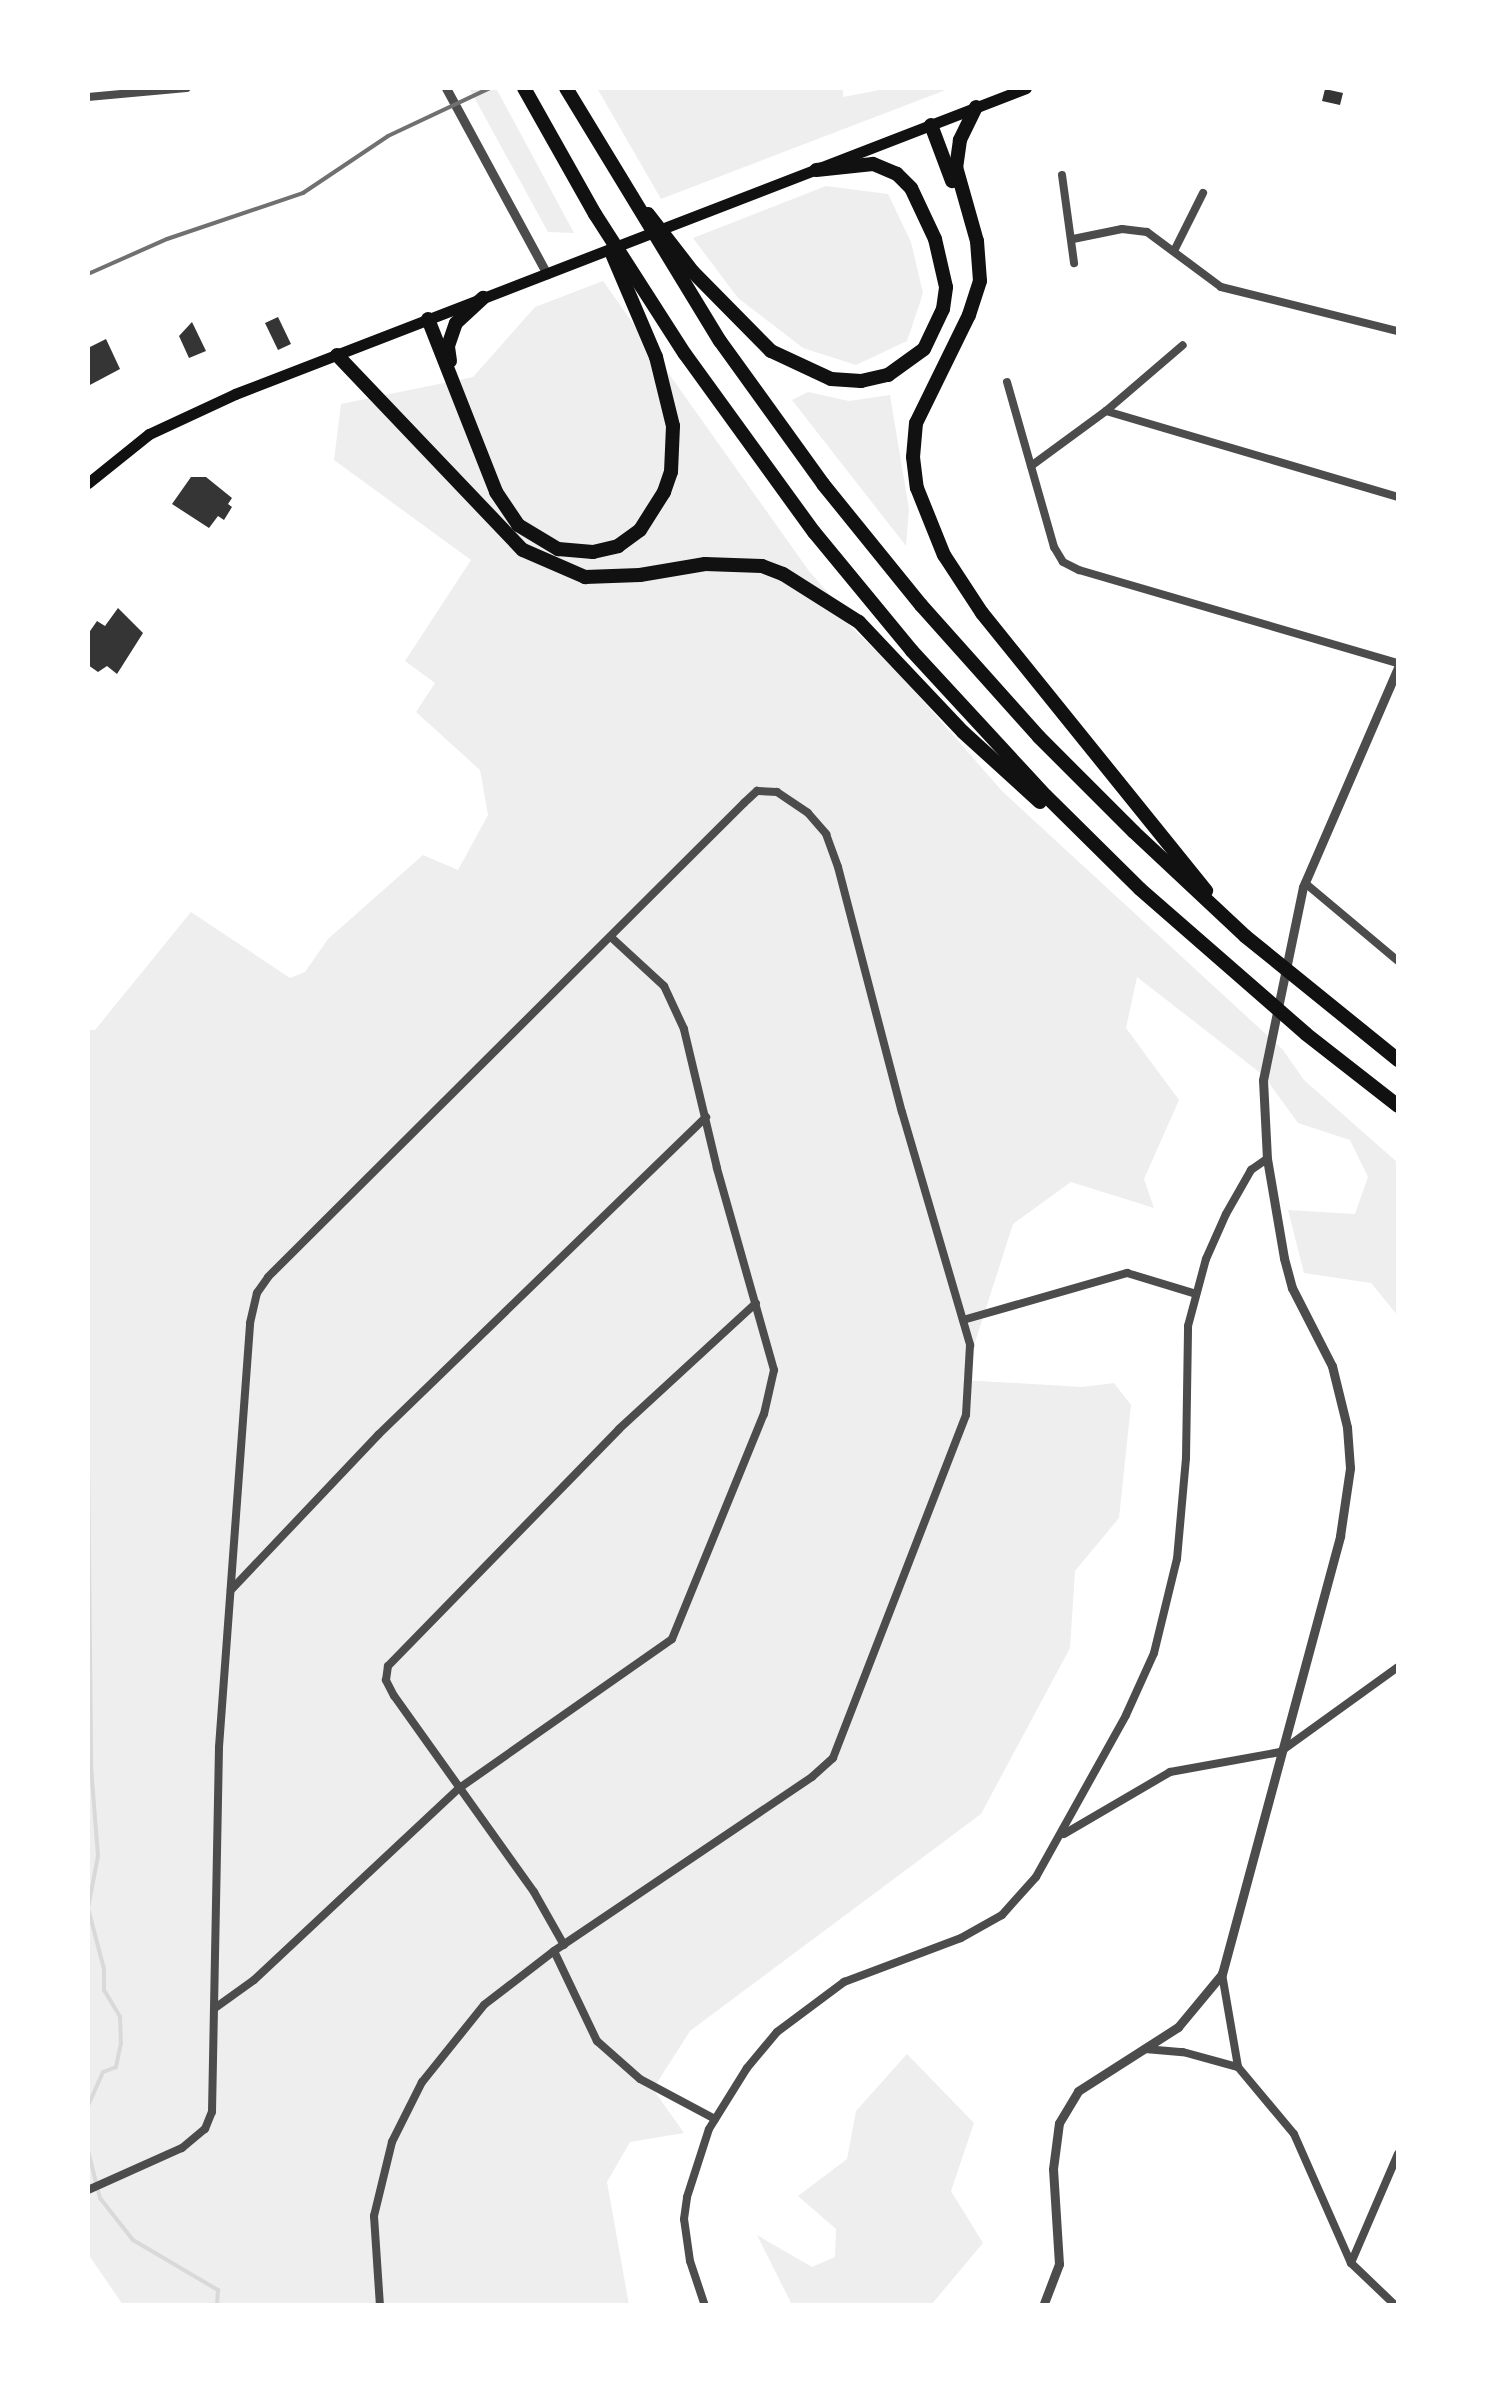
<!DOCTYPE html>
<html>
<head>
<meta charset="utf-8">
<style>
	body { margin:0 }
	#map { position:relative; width:1486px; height:2393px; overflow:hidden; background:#fff; font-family:"DM Sans",sans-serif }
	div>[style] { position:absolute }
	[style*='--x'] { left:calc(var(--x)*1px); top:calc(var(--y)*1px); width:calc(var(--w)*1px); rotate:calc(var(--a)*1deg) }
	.green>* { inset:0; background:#eee }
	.stream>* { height:4px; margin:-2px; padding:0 2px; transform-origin:2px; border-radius:2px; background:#d9d9d9 }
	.building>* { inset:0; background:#353535 }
	.minor>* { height:8px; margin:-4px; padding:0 4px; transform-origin:4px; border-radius:4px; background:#4c4c4c }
	.tertiary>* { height:9px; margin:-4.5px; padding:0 4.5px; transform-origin:4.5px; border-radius:4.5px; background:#4c4c4c }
	.primary>* { height:11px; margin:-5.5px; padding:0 5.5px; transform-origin:5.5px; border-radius:5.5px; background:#111 }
	.motorway>* { height:14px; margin:-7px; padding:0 7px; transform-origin:7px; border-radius:7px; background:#111 }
	.rail>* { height:4px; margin:-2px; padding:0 2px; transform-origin:2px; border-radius:2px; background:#707070 }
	span { translate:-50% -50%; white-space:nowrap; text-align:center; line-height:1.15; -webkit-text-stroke:8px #fff; paint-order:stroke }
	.frame { position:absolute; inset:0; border:90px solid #fff; pointer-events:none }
</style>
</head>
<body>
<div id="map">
	<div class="green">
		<div style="clip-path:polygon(469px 88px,496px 88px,574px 233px,548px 232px)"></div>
		<div style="clip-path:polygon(597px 88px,843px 88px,843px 97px,890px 88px,951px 88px,661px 199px)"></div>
		<div style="clip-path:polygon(826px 186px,888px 194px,911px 242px,923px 293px,907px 341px,856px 365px,803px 348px,738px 298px,693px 238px)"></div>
		<div style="clip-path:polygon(603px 281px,809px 571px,844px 611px,840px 616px,896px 670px,1002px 791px,1283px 1050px,1304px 1080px,1398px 1163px,1398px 1316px,1371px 1283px,1304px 1273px,1288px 1210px,1355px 1214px,1368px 1177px,1350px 1140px,1298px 1123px,1263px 1075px,1137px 977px,1126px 1028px,1179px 1100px,1144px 1179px,1154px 1208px,1071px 1182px,1013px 1224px,963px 1380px,1082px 1387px,1114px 1383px,1131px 1405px,1119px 1518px,1075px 1571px,1070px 1648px,981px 1814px,690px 2031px,653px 2089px,684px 2133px,630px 2142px,607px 2182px,629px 2305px,123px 2305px,88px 2254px,88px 1030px,95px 1030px,191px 912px,290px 978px,305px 972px,328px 939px,423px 855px,458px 870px,488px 815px,480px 770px,416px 712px,435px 683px,405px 661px,471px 560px,334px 460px,341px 404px,473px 377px,535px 307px)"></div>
		<div style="clip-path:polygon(808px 392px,849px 401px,890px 395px,909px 509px,906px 546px,792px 400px)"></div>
		<div style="clip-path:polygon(907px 2054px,974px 2123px,951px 2191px,983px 2243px,931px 2305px,792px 2305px,757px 2235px,812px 2267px,835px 2257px,836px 2229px,798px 2196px,847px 2159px,856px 2111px)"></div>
	</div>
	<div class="stream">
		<div style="--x:88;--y:1461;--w:306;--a:89.4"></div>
		<div style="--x:91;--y:1767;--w:89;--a:85.5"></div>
		<div style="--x:98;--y:1856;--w:53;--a:100.9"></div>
		<div style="--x:88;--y:1908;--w:63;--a:75.3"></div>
		<div style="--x:104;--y:1969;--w:21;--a:90"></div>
		<div style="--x:104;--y:1990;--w:31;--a:59"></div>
		<div style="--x:120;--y:2017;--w:26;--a:88"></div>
		<div style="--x:121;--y:2043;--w:25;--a:102"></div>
		<div style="--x:116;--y:2067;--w:14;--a:159"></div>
		<div style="--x:103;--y:2072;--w:36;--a:114"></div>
		<div style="--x:88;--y:2151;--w:49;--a:75.7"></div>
		<div style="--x:100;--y:2198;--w:53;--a:51.8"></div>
		<div style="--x:133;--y:2240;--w:99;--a:30.5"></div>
		<div style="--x:218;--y:2290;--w:16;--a:94"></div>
	</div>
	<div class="building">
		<div style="clip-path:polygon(1325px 89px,1343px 93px,1340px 105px,1322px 101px)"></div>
		<div style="clip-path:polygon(278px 317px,291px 344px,278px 350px,265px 323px)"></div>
		<div style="clip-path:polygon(192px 322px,206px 351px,189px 358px,179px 336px)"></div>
		<div style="clip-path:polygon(106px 339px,120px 369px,88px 386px,88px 348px)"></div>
		<div style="clip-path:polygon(191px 477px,206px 477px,232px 498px,228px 504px,232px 507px,224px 520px,218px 516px,209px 528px,172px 504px)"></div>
		<div style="clip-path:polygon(118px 608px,143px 633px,117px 674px,107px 666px,98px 672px,88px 665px,88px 634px,97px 621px,105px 626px)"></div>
	</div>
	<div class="minor">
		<div style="--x:88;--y:97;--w:99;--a:-5.2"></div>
		<div style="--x:1062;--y:175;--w:89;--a:82.2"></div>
		<div style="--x:1073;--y:239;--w:50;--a:-11.5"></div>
		<div style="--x:1122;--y:229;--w:25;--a:7"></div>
		<div style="--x:1147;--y:232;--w:92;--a:36.6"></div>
		<div style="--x:1221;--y:287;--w:182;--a:14"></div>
		<div style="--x:1174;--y:251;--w:65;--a:-63.4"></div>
		<div style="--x:1007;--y:382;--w:172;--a:74.1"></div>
		<div style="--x:1054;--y:547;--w:17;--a:59"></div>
		<div style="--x:1063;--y:562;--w:18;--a:27"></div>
		<div style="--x:1079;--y:570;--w:332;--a:16.3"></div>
		<div style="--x:1106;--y:411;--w:304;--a:16.4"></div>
		<div style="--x:1031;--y:466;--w:93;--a:-36.3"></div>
		<div style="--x:1106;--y:411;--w:101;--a:-40.6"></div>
		<div style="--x:1305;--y:883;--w:121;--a:40"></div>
		<div style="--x:963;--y:1320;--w:171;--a:-16"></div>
		<div style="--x:1127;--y:1273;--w:72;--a:16.9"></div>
		<div style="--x:231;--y:1590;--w:214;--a:-46.5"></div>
		<div style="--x:378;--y:1435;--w:457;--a:-44.1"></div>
		<div style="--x:1064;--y:1834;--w:123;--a:-30.3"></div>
		<div style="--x:1170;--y:1772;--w:112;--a:-10.3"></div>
		<div style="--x:1280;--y:1752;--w:145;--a:-35.8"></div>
		<div style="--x:564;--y:1945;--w:61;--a:-119.5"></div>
		<div style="--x:534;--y:1892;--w:241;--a:-125.5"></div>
		<div style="--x:394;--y:1696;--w:18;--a:-117"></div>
		<div style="--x:386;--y:1680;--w:14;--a:-82"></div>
		<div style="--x:388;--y:1666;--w:331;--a:-45.7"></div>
		<div style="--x:619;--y:1429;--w:186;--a:-42.6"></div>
		<div style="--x:554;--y:1951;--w:100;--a:64.5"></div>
		<div style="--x:597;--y:2041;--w:57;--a:41.5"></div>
		<div style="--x:640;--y:2079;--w:85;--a:28.1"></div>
		<div style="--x:1222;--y:1974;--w:94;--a:80.2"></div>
		<div style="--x:215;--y:2008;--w:48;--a:-35.7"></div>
		<div style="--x:254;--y:1980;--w:279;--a:-43.1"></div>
		<div style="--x:458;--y:1789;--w:261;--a:-35"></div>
		<div style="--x:672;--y:1639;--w:243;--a:-67.8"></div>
		<div style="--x:764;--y:1414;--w:45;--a:-77.2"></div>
		<div style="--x:774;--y:1370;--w:210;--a:-105.8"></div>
		<div style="--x:717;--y:1168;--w:143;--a:-103.4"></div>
		<div style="--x:684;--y:1029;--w:47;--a:-114.9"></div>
		<div style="--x:664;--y:986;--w:71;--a:-137.3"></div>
		<div style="--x:1145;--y:2049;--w:38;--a:5"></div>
		<div style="--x:1183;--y:2052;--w:57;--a:15.3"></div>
		<div style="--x:1238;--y:2067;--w:87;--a:50.1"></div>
		<div style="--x:1294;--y:2134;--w:141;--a:66.2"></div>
		<div style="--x:1351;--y:2263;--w:62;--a:43.7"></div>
		<div style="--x:88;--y:2190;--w:103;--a:-24.1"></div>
		<div style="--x:182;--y:2148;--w:30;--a:-40"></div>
		<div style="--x:205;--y:2129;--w:18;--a:-68"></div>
		<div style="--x:212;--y:2112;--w:365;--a:-88.9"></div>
		<div style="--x:219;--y:1747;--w:425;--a:-85.8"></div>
		<div style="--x:250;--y:1323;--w:31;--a:-77"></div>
		<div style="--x:257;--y:1293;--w:19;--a:-55"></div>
		<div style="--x:268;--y:1277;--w:672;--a:-44.88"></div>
		<div style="--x:744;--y:803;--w:18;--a:-43"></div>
		<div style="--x:757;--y:791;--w:20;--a:3"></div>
		<div style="--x:777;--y:792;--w:37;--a:34"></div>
		<div style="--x:808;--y:813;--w:28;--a:49"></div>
		<div style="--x:826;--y:834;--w:35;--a:70"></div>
		<div style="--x:838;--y:867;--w:253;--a:75.4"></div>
		<div style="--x:902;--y:1112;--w:243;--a:73.7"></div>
		<div style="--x:970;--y:1345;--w:70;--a:93.3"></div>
		<div style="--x:966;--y:1415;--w:368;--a:111.2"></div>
		<div style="--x:833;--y:1758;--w:28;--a:138"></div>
		<div style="--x:812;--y:1777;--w:311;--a:146"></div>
		<div style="--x:554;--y:1951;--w:88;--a:142.4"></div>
		<div style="--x:484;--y:2005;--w:99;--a:128.8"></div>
		<div style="--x:422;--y:2082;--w:67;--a:116.6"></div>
		<div style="--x:392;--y:2142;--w:76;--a:103.7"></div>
		<div style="--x:374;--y:2216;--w:90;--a:86.2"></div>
		<div style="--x:1351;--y:2263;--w:119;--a:-66.7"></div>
		<div style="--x:705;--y:2306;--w:47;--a:-108.4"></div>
		<div style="--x:690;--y:2261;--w:42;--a:-98.1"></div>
		<div style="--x:684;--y:2219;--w:22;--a:-82"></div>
		<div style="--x:687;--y:2197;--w:71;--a:-72.1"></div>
		<div style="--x:709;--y:2129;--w:72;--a:-58.1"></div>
		<div style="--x:747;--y:2068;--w:47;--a:-50.2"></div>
		<div style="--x:777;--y:2032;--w:84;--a:-36.7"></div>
		<div style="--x:844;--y:1982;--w:125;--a:-20.6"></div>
		<div style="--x:961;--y:1938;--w:47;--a:-29.3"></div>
		<div style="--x:1002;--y:1915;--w:51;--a:-48.2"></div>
		<div style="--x:1036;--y:1877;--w:185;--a:-60.9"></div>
		<div style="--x:1126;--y:1715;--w:68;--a:-65.7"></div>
		<div style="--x:1154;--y:1653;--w:97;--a:-76.3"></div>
		<div style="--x:1177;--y:1559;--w:101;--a:-84.9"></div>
		<div style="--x:1186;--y:1458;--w:132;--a:-89.1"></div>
		<div style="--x:1188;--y:1326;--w:69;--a:-75"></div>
		<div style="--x:1206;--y:1259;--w:49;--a:-66"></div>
		<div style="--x:1226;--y:1214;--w:51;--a:-60.4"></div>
		<div style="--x:1251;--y:1170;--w:19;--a:-35"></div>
	</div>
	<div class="tertiary">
		<div style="--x:446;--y:88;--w:212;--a:61.5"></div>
		<div style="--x:1043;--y:2306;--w:45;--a:-69.1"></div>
		<div style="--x:1059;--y:2264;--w:95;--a:-93.6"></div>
		<div style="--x:1053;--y:2169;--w:46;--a:-82.6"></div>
		<div style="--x:1059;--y:2123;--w:37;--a:-59"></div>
		<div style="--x:1078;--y:2091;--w:119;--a:-32.6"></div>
		<div style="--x:1178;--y:2027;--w:69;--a:-50.3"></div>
		<div style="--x:1222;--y:1974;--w:454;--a:-74.9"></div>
		<div style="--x:1340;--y:1536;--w:69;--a:-81.6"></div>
		<div style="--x:1350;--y:1468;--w:41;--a:-94.2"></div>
		<div style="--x:1347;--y:1427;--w:63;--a:-103.8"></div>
		<div style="--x:1332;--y:1366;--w:88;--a:-117.1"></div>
		<div style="--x:1292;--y:1288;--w:31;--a:-105"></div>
		<div style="--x:1284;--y:1258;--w:100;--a:-99.7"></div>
		<div style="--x:1267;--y:1159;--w:79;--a:-92.9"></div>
		<div style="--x:1263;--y:1080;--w:197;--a:-78.3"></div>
		<div style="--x:1303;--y:887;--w:240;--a:-66.6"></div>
	</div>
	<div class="primary">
		<div style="--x:88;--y:483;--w:78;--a:-38.8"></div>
		<div style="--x:149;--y:434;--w:95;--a:-24.9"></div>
		<div style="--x:235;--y:394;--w:848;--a:-21.15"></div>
	</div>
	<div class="motorway">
		<div style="--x:524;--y:88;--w:145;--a:60.6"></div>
		<div style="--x:595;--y:214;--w:166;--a:57.3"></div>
		<div style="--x:685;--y:354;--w:220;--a:54.1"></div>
		<div style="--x:814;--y:532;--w:154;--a:50.5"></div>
		<div style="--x:912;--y:651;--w:197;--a:47.3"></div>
		<div style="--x:1046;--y:796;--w:132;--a:44.7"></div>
		<div style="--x:1140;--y:889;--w:220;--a:41.1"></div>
		<div style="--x:1306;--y:1034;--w:117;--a:38"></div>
		<div style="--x:566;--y:88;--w:296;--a:58.7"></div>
		<div style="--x:720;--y:341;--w:176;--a:54.2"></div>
		<div style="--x:823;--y:484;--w:156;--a:51"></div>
		<div style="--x:921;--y:605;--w:177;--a:48.2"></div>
		<div style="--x:1039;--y:737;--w:134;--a:45"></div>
		<div style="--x:1134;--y:832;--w:152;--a:43.1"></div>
		<div style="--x:1245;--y:936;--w:197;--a:39"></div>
		<div style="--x:976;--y:107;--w:37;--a:116"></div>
		<div style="--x:960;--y:140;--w:27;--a:98"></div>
		<div style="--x:956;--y:167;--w:77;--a:74.2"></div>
		<div style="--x:977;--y:241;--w:40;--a:85.7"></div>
		<div style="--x:980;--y:281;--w:36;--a:108"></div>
		<div style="--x:969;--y:315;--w:120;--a:116.1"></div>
		<div style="--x:916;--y:423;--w:34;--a:95"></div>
		<div style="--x:913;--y:457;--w:31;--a:83"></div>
		<div style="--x:917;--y:488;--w:72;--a:68.1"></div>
		<div style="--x:944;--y:555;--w:69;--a:56.8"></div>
		<div style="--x:982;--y:613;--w:357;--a:51.1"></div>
		<div style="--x:931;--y:125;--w:60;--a:69.4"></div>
		<div style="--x:648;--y:214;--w:73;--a:52.2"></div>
		<div style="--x:693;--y:272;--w:111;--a:45.4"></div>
		<div style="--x:771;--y:351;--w:66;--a:25"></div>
		<div style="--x:831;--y:379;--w:30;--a:4"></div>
		<div style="--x:861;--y:381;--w:28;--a:-13"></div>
		<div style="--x:888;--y:375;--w:44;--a:-35.8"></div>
		<div style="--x:924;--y:349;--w:44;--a:-64.6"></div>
		<div style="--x:943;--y:309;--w:22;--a:-82"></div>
		<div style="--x:946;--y:287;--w:49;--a:-102.9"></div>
		<div style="--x:935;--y:239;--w:56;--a:-115.2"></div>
		<div style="--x:911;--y:188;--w:20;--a:-135"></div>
		<div style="--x:897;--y:174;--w:26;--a:-157"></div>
		<div style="--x:873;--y:164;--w:57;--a:174"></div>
		<div style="--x:428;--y:319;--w:186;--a:68.5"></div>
		<div style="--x:496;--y:492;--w:40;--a:56"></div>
		<div style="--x:518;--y:525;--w:47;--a:31"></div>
		<div style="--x:558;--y:549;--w:35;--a:5"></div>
		<div style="--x:593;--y:552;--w:26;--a:-13"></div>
		<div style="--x:618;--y:546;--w:27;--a:-36"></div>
		<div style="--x:640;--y:530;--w:45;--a:-57.7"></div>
		<div style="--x:664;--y:492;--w:21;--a:-71"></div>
		<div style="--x:671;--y:472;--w:46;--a:-87.5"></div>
		<div style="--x:673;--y:426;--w:71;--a:-103.8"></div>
		<div style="--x:656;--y:357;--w:110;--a:-113.1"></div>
		<div style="--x:337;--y:355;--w:269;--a:46.4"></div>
		<div style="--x:523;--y:550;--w:68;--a:23.5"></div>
		<div style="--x:585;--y:577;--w:55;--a:-2.1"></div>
		<div style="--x:640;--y:575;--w:66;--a:-9.6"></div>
		<div style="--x:705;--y:564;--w:57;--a:2"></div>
		<div style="--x:762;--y:566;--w:22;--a:21"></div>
		<div style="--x:783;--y:574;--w:90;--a:32.3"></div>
		<div style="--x:859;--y:622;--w:151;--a:46.6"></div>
		<div style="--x:963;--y:732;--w:104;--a:42.3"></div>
		<div style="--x:450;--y:361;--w:15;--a:-98"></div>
		<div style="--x:448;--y:346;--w:24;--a:-71"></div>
		<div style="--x:456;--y:323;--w:37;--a:-43"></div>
	</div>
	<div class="rail">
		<div style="--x:88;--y:274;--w:86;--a:-23.9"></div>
		<div style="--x:167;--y:239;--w:144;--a:-18.7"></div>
		<div style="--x:303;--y:193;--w:102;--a:-33.8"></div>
		<div style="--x:388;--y:136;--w:113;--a:-25.2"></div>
	</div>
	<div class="frame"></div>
</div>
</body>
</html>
